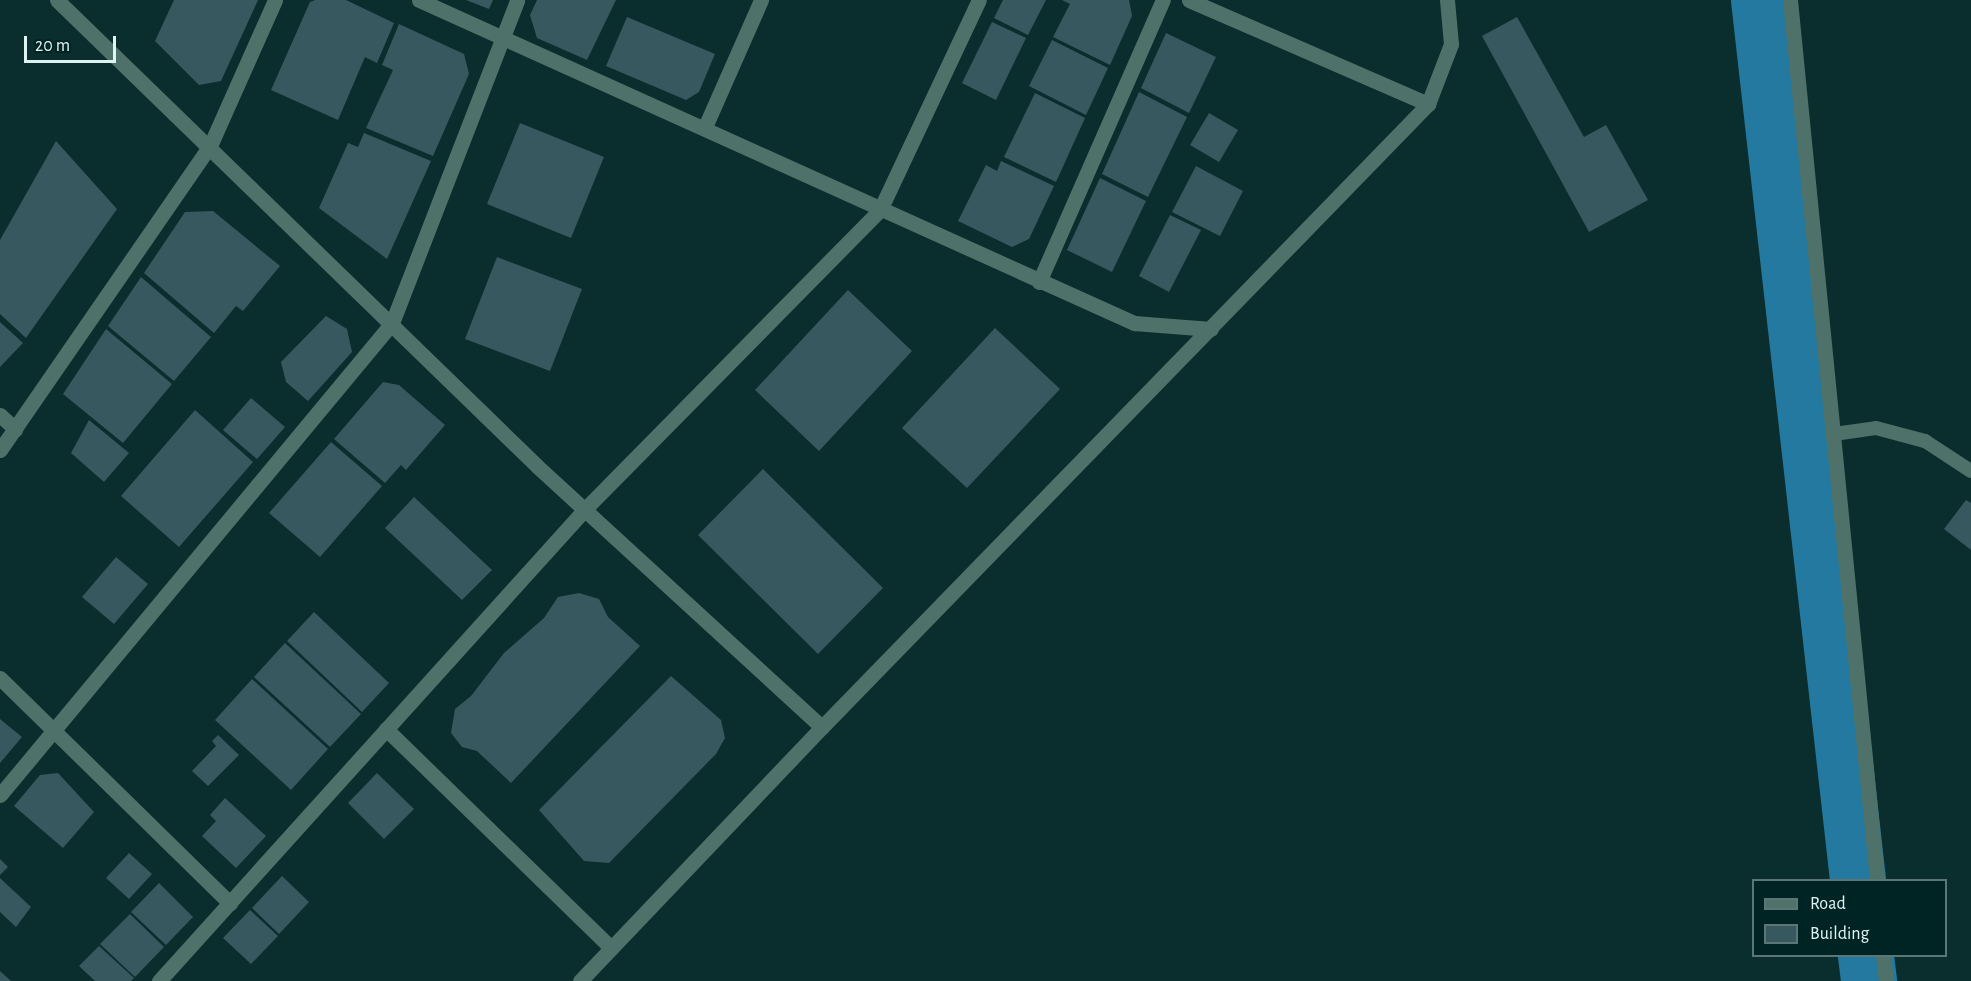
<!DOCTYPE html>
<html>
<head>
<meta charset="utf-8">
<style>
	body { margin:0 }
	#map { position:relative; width:1971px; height:981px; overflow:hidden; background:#0a2d2d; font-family:"Alegreya Sans",sans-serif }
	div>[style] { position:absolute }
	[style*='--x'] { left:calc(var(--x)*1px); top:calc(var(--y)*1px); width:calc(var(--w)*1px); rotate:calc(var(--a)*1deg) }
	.river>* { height:56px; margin:-28px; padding:0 28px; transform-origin:28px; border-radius:28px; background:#23799f }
	.building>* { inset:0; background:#385860 }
	.service>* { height:14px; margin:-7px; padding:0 7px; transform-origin:7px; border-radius:7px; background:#4e7269 }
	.minor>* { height:15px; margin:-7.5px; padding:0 7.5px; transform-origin:7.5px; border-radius:7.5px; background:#4e7269 }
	span { translate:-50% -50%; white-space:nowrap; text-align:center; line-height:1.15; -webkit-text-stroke:6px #002323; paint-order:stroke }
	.legend { position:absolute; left:1752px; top:879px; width:195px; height:78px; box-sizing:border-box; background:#002323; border:2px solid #5a7676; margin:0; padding:8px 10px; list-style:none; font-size:18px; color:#e0f3f3 }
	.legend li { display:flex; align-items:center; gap:12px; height:30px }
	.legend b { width:30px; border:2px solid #5a7676 }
	.scale { position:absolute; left:24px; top:36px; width:92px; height:27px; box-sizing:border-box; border:3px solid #e0f3f3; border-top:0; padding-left:8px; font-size:18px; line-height:21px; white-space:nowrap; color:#e0f3f3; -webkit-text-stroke:4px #002323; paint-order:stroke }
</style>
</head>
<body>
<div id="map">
	<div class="river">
		<div style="--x:1759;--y:0;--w:886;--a:83.58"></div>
		<div style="--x:1866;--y:956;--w:25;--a:83"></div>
	</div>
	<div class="building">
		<div style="clip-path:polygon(174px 0,258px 0,221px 81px,199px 85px,155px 41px)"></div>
		<div style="clip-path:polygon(315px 0,346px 0,394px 23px,377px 63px,365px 57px,338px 120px,271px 90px,310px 2px)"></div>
		<div style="clip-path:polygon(466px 0,493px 0,489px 9px)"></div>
		<div style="clip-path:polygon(537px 0,616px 0,587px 60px,537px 38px,530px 15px)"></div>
		<div style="clip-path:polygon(1003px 0,1046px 0,1028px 35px,994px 18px)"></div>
		<div style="clip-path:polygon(1062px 0,1129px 0,1132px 16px,1110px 65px,1053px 37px,1070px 4px)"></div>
		<div style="clip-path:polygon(627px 17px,715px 54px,699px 92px,686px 100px,606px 66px)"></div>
		<div style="clip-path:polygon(1517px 17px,1584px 137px,1606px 125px,1648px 200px,1589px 232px,1482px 36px)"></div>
		<div style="clip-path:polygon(992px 22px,1026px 38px,996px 100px,962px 83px)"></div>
		<div style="clip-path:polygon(399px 24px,464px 54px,469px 74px,433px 156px,366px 128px,393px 70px,382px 65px)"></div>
		<div style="clip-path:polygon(1166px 33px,1216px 57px,1189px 113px,1141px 88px)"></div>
		<div style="clip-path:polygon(1052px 40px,1108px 68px,1086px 115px,1029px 86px)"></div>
		<div style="clip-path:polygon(1139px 92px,1187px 117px,1148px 197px,1102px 174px)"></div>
		<div style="clip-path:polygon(1035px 93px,1085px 118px,1056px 182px,1004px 157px)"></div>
		<div style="clip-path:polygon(1209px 113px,1238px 130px,1219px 162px,1190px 145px)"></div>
		<div style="clip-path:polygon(520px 123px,604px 157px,571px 238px,487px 204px)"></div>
		<div style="clip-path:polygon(364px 133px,431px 161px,387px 259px,319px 208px,348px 143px,358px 147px)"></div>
		<div style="clip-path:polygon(56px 141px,117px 209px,26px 338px,0 314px,0 240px)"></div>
		<div style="clip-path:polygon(1001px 161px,1054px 186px,1029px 239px,1012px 247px,958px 221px,986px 165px,997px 171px)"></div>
		<div style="clip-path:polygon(1196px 166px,1243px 191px,1220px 236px,1172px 212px)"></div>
		<div style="clip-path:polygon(1100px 178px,1146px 201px,1112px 272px,1067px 250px)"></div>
		<div style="clip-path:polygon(213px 211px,280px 266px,243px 311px,236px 306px,214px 333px,144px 273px,185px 212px)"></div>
		<div style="clip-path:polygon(1170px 215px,1201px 230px,1169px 292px,1139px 276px)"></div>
		<div style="clip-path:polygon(497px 257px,582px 289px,550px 371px,465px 339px)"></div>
		<div style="clip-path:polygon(141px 277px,211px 337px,174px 381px,108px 326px)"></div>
		<div style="clip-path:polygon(848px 290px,912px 351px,819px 451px,755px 390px)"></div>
		<div style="clip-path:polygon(326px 316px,347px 329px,352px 352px,308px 401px,286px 382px,281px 362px)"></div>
		<div style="clip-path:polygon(0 322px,23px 343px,0 367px)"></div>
		<div style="clip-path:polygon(995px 328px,1060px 389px,967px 488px,902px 428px)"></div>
		<div style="clip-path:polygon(106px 329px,172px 384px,123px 443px,63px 394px)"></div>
		<div style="clip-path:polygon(383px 382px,399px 385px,445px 425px,406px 470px,401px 465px,385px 483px,334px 439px)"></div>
		<div style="clip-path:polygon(251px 398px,285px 427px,257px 459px,223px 430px)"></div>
		<div style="clip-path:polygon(195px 410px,253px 462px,179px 547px,121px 496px)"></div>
		<div style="clip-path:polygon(89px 420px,129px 453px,104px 482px,71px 453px)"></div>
		<div style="clip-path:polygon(331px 442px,382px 486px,320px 557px,269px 513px)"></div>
		<div style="clip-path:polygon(763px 469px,883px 588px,818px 654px,698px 535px)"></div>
		<div style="clip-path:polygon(414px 497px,492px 570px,462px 600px,385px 528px)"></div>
		<div style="clip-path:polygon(1966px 500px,1971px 503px,1971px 550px,1944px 529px)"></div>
		<div style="clip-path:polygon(116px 557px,148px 584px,114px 624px,82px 597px)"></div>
		<div style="clip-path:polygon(579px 593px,599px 599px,608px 617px,640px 646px,511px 783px,477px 751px,462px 747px,451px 733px,455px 709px,471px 696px,504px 653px,544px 618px,558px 597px)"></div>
		<div style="clip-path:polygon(314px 612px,389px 683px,362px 712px,287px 641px)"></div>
		<div style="clip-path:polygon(285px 643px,361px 714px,330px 747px,254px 677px)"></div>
		<div style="clip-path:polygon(671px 676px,721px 720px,725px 738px,716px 754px,609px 863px,584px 861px,539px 810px)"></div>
		<div style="clip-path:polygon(252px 679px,328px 749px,291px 790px,215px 720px)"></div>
		<div style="clip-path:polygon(0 719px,22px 737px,0 763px)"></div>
		<div style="clip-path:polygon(218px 735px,239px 755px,208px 786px,192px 771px,216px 746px,212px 741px)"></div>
		<div style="clip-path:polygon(58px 773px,94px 812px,63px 848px,14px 806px,40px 775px)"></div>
		<div style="clip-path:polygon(377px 773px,414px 809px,384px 839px,348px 803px)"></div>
		<div style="clip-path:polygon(225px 798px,266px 836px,236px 868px,202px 836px,216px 821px,210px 815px)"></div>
		<div style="clip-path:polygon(129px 853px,152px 874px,129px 899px,106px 878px)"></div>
		<div style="clip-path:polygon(0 859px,8px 867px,0 875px)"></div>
		<div style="clip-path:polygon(282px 876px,309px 902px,279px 934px,252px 908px)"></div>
		<div style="clip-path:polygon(0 878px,31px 907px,16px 927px,0 912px)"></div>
		<div style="clip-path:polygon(159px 883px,193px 917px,166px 945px,131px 912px)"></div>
		<div style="clip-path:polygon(250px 910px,278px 936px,251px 964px,223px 938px)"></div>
		<div style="clip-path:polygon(130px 914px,164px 947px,135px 977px,100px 944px)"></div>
		<div style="clip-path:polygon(99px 946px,134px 978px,131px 981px,95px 981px,79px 966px)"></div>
		<div style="clip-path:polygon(0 971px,11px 981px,0 981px)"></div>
	</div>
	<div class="service">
		<div style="--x:1834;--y:434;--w:42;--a:-8.1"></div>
		<div style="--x:1876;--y:428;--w:51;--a:14.9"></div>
		<div style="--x:1925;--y:441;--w:55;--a:33.1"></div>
	</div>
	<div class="minor">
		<div style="--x:57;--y:0;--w:670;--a:44.15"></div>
		<div style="--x:538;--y:467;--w:385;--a:42.5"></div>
		<div style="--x:822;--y:727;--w:869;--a:-45.79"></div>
		<div style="--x:1428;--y:104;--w:64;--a:-69"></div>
		<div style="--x:1451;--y:44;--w:44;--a:-95.2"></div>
		<div style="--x:419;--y:0;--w:785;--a:24.31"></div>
		<div style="--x:1134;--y:323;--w:77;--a:4.5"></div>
		<div style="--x:1189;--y:0;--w:261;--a:23.5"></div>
		<div style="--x:1790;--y:0;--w:884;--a:84.35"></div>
		<div style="--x:705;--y:127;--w:139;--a:-66.2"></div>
		<div style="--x:1039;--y:282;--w:308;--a:-66.3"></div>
		<div style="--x:0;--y:415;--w:21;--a:43"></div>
		<div style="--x:0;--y:450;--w:369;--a:-55.4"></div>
		<div style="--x:210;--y:146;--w:160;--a:-66"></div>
		<div style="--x:0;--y:678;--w:322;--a:44.4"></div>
		<div style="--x:386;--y:729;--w:314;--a:44.2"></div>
		<div style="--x:0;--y:795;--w:614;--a:-50.29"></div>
		<div style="--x:392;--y:323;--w:346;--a:-68.8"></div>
		<div style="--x:1883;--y:956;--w:25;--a:83"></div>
		<div style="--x:159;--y:981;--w:636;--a:-47.93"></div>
		<div style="--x:585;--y:509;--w:420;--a:-45.4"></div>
		<div style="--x:880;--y:210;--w:232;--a:-64.8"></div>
		<div style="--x:580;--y:981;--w:351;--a:-46.4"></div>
	</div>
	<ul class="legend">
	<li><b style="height:8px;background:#4e7269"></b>Road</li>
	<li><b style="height:16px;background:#385860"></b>Building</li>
	</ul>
	<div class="scale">20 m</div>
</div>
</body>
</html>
